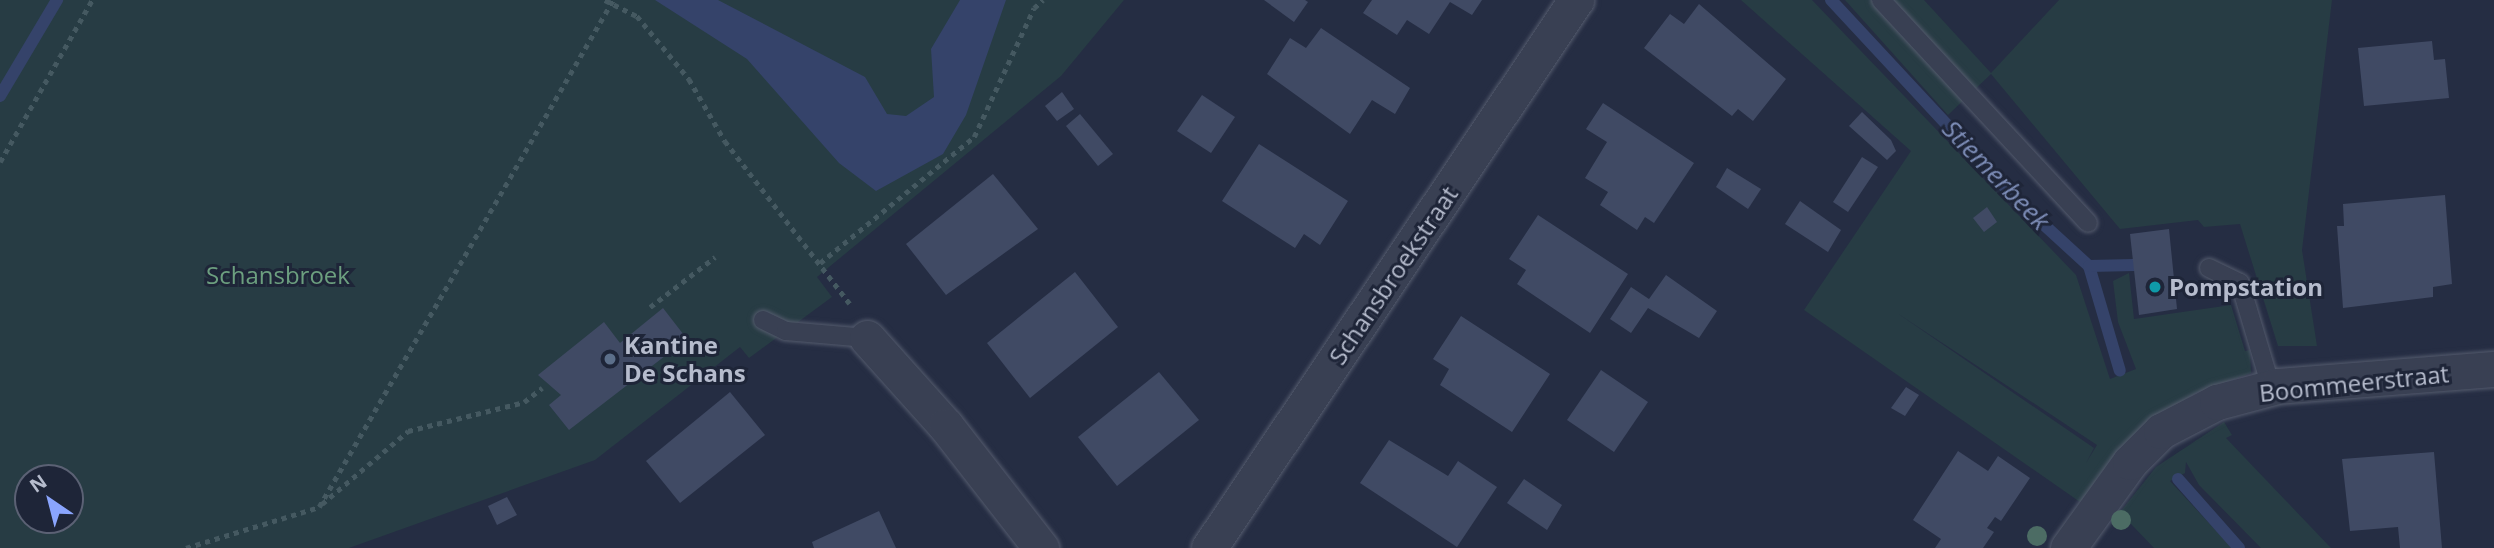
<!DOCTYPE html>
<html>
<head>
<meta charset="utf-8">
<style>
	body { margin:0 }
	#map { position:relative; width:2494px; height:548px; overflow:hidden; background:#252d43; font-family:"Open Sans",sans-serif }
	div>[style] { position:absolute }
	[style*='--x'] { left:calc(var(--x)*1px); top:calc(var(--y)*1px); width:calc(var(--w)*1px); rotate:calc(var(--a)*1deg) }
	.green>* { inset:0; background:#273c44 }
	.water>* { inset:0; background:#35436a }
	.stream>* { height:12px; margin:-6px; padding:0 6px; transform-origin:6px; border-radius:6px; background:#35436a }
	.building>* { inset:0; background:#404a64 }
	.path>* { height:4.5px; margin-top:-2.25px; transform-origin:0; background:repeating-linear-gradient(90deg,#455961 0 5px,transparent 0 10px) }
	.roads { filter:drop-shadow(0 0 2px #545b6d) drop-shadow(0 0 2px #545b6d) }
	.service>* { height:18px; margin:-9px; padding:0 9px; transform-origin:9px; border-radius:9px; background:#394053 }
	.minor>* { height:35px; margin:-17.5px; padding:0 17.5px; transform-origin:17.5px; border-radius:17.5px; background:#394053 }
	.trees>* { width:20px; height:20px; margin:-10px; border-radius:50%; background:#4c6c64 }
	.dots>* { width:19px; height:19px; translate:-50% -50%; box-sizing:border-box; border:4px solid #1e2538; border-radius:50% }
	span { translate:-50% -50%; white-space:nowrap; text-align:center; line-height:1.15; -webkit-text-stroke:6px #1e2538; paint-order:stroke }
	.park-label { font-size:24px; color:#6c9f7f }
	.street-label { font-size:24px; color:#b6bccd }
	.poi-label { font-size:24px; color:#b6bccd; font-weight:700 }
	.left { translate:0 -50%; text-align:left }
	.water-label { font-size:26px; color:#7c8cb6; font-style:italic }
	.north { position:absolute; left:14px; top:464px; width:70px; height:70px; box-sizing:border-box; background:#1e2538; border:2px solid #5b6174; border-radius:50%; rotate:325deg; font-size:19px; font-weight:700; line-height:28px; text-align:center; color:#b6bccd }
	.north::after { content:''; display:block; margin:auto; width:24px; height:32px; background:#8aa5fe; clip-path:polygon(50% 0,100% 100%,50% 72%,0 100%) }
</style>
</head>
<body>
<div id="map">
	<div class="green">
		<div style="clip-path:polygon(evenodd,0 0,1124px 0,1061px 76px,817px 277px,832px 297px,749px 358px,740px 347px,595px 460px,349px 548px,0 548px,0 0,28px 478px,70px 478px,70px 520px,28px 520px,28px 478px)"></div>
		<div style="clip-path:polygon(evenodd,1741px 0,1812px 0,2076px 275px,2110px 379px,2136px 369px,2118px 322px,2113px 281px,2129px 273px,2134px 319px,2231px 305px,2245px 351px,2250px 350px,2251px 373px,2196px 393px,2161px 414px,2080px 502px,1804px 310px,1911px 151px,1741px 0,1897px 313px,2097px 445px,2086px 463px,2094px 448px,1897px 313px)"></div>
		<div style="clip-path:polygon(1845px 0,1924px 0,1991px 73px,2059px 0,2332px 0,2302px 250px,2317px 346px,2278px 346px,2240px 224px,2204px 227px,2198px 220px,2120px 229px,1991px 74px,1948px 115px)"></div>
		<div style="clip-path:polygon(2224px 422px,2232px 435px,2226px 438px,2331px 548px,2261px 548px,2199px 485px,2186px 462px,2185px 473px,2170px 481px,2232px 548px,2154px 548px,2131px 524px,2113px 521px,2156px 467px)"></div>
	</div>
	<div class="water">
		<div style="clip-path:polygon(655px 0,718px 0,865px 77px,887px 114px,906px 116px,934px 97px,931px 49px,960px 0,1006px 0,966px 115px,943px 154px,876px 191px,839px 163px,747px 59px)"></div>
	</div>
	<div class="stream">
		<div style="--x:1831;--y:0;--w:275;--a:47.1"></div>
		<div style="--x:2018;--y:201;--w:96;--a:42.5"></div>
		<div style="--x:2089;--y:266;--w:109;--a:73.6"></div>
		<div style="--x:0;--y:96;--w:112;--a:-59.3"></div>
		<div style="--x:2089;--y:266;--w:45;--a:-1.3"></div>
		<div style="--x:2178;--y:479;--w:92;--a:48.5"></div>
	</div>
	<div class="building">
		<div style="clip-path:polygon(1264px 0,1305px 0,1308px 2px,1294px 22px)"></div>
		<div style="clip-path:polygon(1372px 0,1482px 0,1472px 15px,1450px 2px,1429px 34px,1407px 20px,1397px 35px,1363px 13px)"></div>
		<div style="clip-path:polygon(1699px 4px,1786px 79px,1753px 121px,1738px 109px,1732px 116px,1644px 48px,1670px 14px,1684px 24px)"></div>
		<div style="clip-path:polygon(1321px 28px,1410px 88px,1395px 114px,1372px 100px,1350px 134px,1267px 74px,1290px 38px,1306px 48px)"></div>
		<div style="clip-path:polygon(2432px 41px,2434px 60px,2445px 59px,2449px 98px,2364px 106px,2358px 48px)"></div>
		<div style="clip-path:polygon(1062px 92px,1074px 109px,1057px 121px,1045px 106px)"></div>
		<div style="clip-path:polygon(1202px 95px,1235px 117px,1211px 153px,1177px 131px)"></div>
		<div style="clip-path:polygon(1603px 103px,1694px 163px,1654px 223px,1645px 217px,1637px 230px,1600px 205px,1608px 192px,1585px 178px,1607px 142px,1586px 129px)"></div>
		<div style="clip-path:polygon(1862px 112px,1891px 140px,1896px 151px,1887px 160px,1849px 126px)"></div>
		<div style="clip-path:polygon(1080px 114px,1113px 154px,1098px 166px,1066px 126px)"></div>
		<div style="clip-path:polygon(1259px 144px,1348px 201px,1320px 245px,1304px 234px,1295px 248px,1222px 201px)"></div>
		<div style="clip-path:polygon(1862px 157px,1878px 167px,1848px 212px,1833px 202px)"></div>
		<div style="clip-path:polygon(1727px 168px,1761px 189px,1748px 209px,1716px 187px)"></div>
		<div style="clip-path:polygon(993px 174px,1038px 229px,946px 295px,906px 244px)"></div>
		<div style="clip-path:polygon(2445px 195px,2452px 284px,2433px 287px,2433px 297px,2343px 308px,2337px 226px,2344px 226px,2343px 204px)"></div>
		<div style="clip-path:polygon(1800px 201px,1841px 230px,1828px 252px,1785px 224px)"></div>
		<div style="clip-path:polygon(1987px 207px,1997px 222px,1984px 232px,1973px 218px)"></div>
		<div style="clip-path:polygon(1538px 215px,1628px 274px,1590px 333px,1517px 284px,1526px 270px,1509px 259px)"></div>
		<div style="clip-path:polygon(2169px 229px,2177px 309px,2139px 315px,2130px 234px)"></div>
		<div style="clip-path:polygon(1075px 272px,1118px 327px,1030px 398px,987px 343px)"></div>
		<div style="clip-path:polygon(1666px 275px,1717px 311px,1699px 338px,1648px 308px,1631px 333px,1610px 319px,1631px 287px,1649px 299px)"></div>
		<div style="clip-path:polygon(663px 308px,687px 339px,569px 430px,549px 405px,561px 395px,538px 375px,604px 322px,620px 343px)"></div>
		<div style="clip-path:polygon(1461px 316px,1550px 374px,1512px 432px,1440px 385px,1449px 369px,1433px 359px)"></div>
		<div style="clip-path:polygon(1601px 370px,1648px 402px,1614px 452px,1567px 420px)"></div>
		<div style="clip-path:polygon(1159px 372px,1199px 420px,1117px 486px,1078px 437px)"></div>
		<div style="clip-path:polygon(1906px 387px,1919px 395px,1905px 416px,1891px 408px)"></div>
		<div style="clip-path:polygon(730px 392px,765px 435px,680px 503px,646px 461px)"></div>
		<div style="clip-path:polygon(1389px 440px,1448px 476px,1458px 461px,1497px 487px,1457px 547px,1360px 483px)"></div>
		<div style="clip-path:polygon(1958px 451px,1988px 471px,1998px 456px,2030px 478px,2001px 521px,1995px 517px,1987px 528px,1994px 532px,1983px 548px,1935px 548px,1941px 539px,1913px 520px)"></div>
		<div style="clip-path:polygon(2434px 452px,2442px 548px,2400px 548px,2398px 527px,2350px 531px,2342px 459px)"></div>
		<div style="clip-path:polygon(1524px 479px,1562px 505px,1547px 530px,1507px 503px)"></div>
		<div style="clip-path:polygon(507px 497px,517px 515px,497px 525px,488px 506px)"></div>
		<div style="clip-path:polygon(879px 511px,896px 548px,814px 548px,812px 542px)"></div>
	</div>
	<div class="path">
		<div style="--x:605;--y:0;--w:36;--a:27"></div>
		<div style="--x:637;--y:16;--w:82;--a:50.5"></div>
		<div style="--x:689;--y:79;--w:72;--a:59.9"></div>
		<div style="--x:725;--y:141;--w:205;--a:52.5"></div>
		<div style="--x:0;--y:162;--w:186;--a:-60.4"></div>
		<div style="--x:820;--y:263;--w:199;--a:-39.3"></div>
		<div style="--x:974;--y:137;--w:142;--a:-65.1"></div>
		<div style="--x:1034;--y:8;--w:12;--a:-42"></div>
		<div style="--x:650;--y:307;--w:82;--a:-37.6"></div>
		<div style="--x:322;--y:504;--w:113;--a:-40.3"></div>
		<div style="--x:408;--y:431;--w:120;--a:-14"></div>
		<div style="--x:524;--y:402;--w:23;--a:-38"></div>
		<div style="--x:186;--y:548;--w:139;--a:-17.1"></div>
		<div style="--x:319;--y:507;--w:586;--a:-59.89"></div>
	</div>
	<div class="roads">
		<div class="service">
			<div style="--x:1881;--y:0;--w:304;--a:47.1"></div>
			<div style="--x:2209;--y:268;--w:34;--a:26"></div>
			<div style="--x:2240;--y:283;--w:109;--a:73.4"></div>
			<div style="--x:763;--y:320;--w:25;--a:26"></div>
			<div style="--x:786;--y:331;--w:81;--a:4.9"></div>
		</div>
		<div class="minor">
			<div style="--x:867;--y:338;--w:118;--a:48.1"></div>
			<div style="--x:946;--y:426;--w:155;--a:52.1"></div>
			<div style="--x:1209;--y:548;--w:660;--a:-56.19"></div>
			<div style="--x:2068;--y:548;--w:106;--a:-54.2"></div>
			<div style="--x:2130;--y:462;--w:44;--a:-45"></div>
			<div style="--x:2161;--y:431;--w:63;--a:-27.4"></div>
			<div style="--x:2217;--y:402;--w:62;--a:-14.9"></div>
			<div style="--x:2277;--y:386;--w:218;--a:-4.5"></div>
		</div>
	</div>
	<div class="trees">
		<div style="left:2121px;top:520px"></div>
		<div style="left:2037px;top:536px"></div>
	</div>
	<div class="dots">
		<div style="left:2155px;top:287px;background:#0f9aa8"></div>
		<div style="left:610px;top:359px;background:#5c6f8a"></div>
	</div>
	<div class="park-label">
		<span style="left:278px;top:275px">Schansbroek</span>
	</div>
	<div class="street-label">
		<span style="left:1393px;top:275px;rotate:-56deg">Schansbroekstraat</span>
		<span style="left:2354px;top:383px;rotate:-6deg">Boommeerstraat</span>
	</div>
	<div class="poi-label">
		<span class="left" style="left:2169px;top:287px">Pompstation</span>
		<span class="left" style="left:624px;top:359px">Kantine<br>De Schans</span>
	</div>
	<div class="water-label">
		<span style="left:1996px;top:175px;rotate:46deg">Stiemerbeek</span>
	</div>
	<div class="north">N</div>
</div>
</body>
</html>
